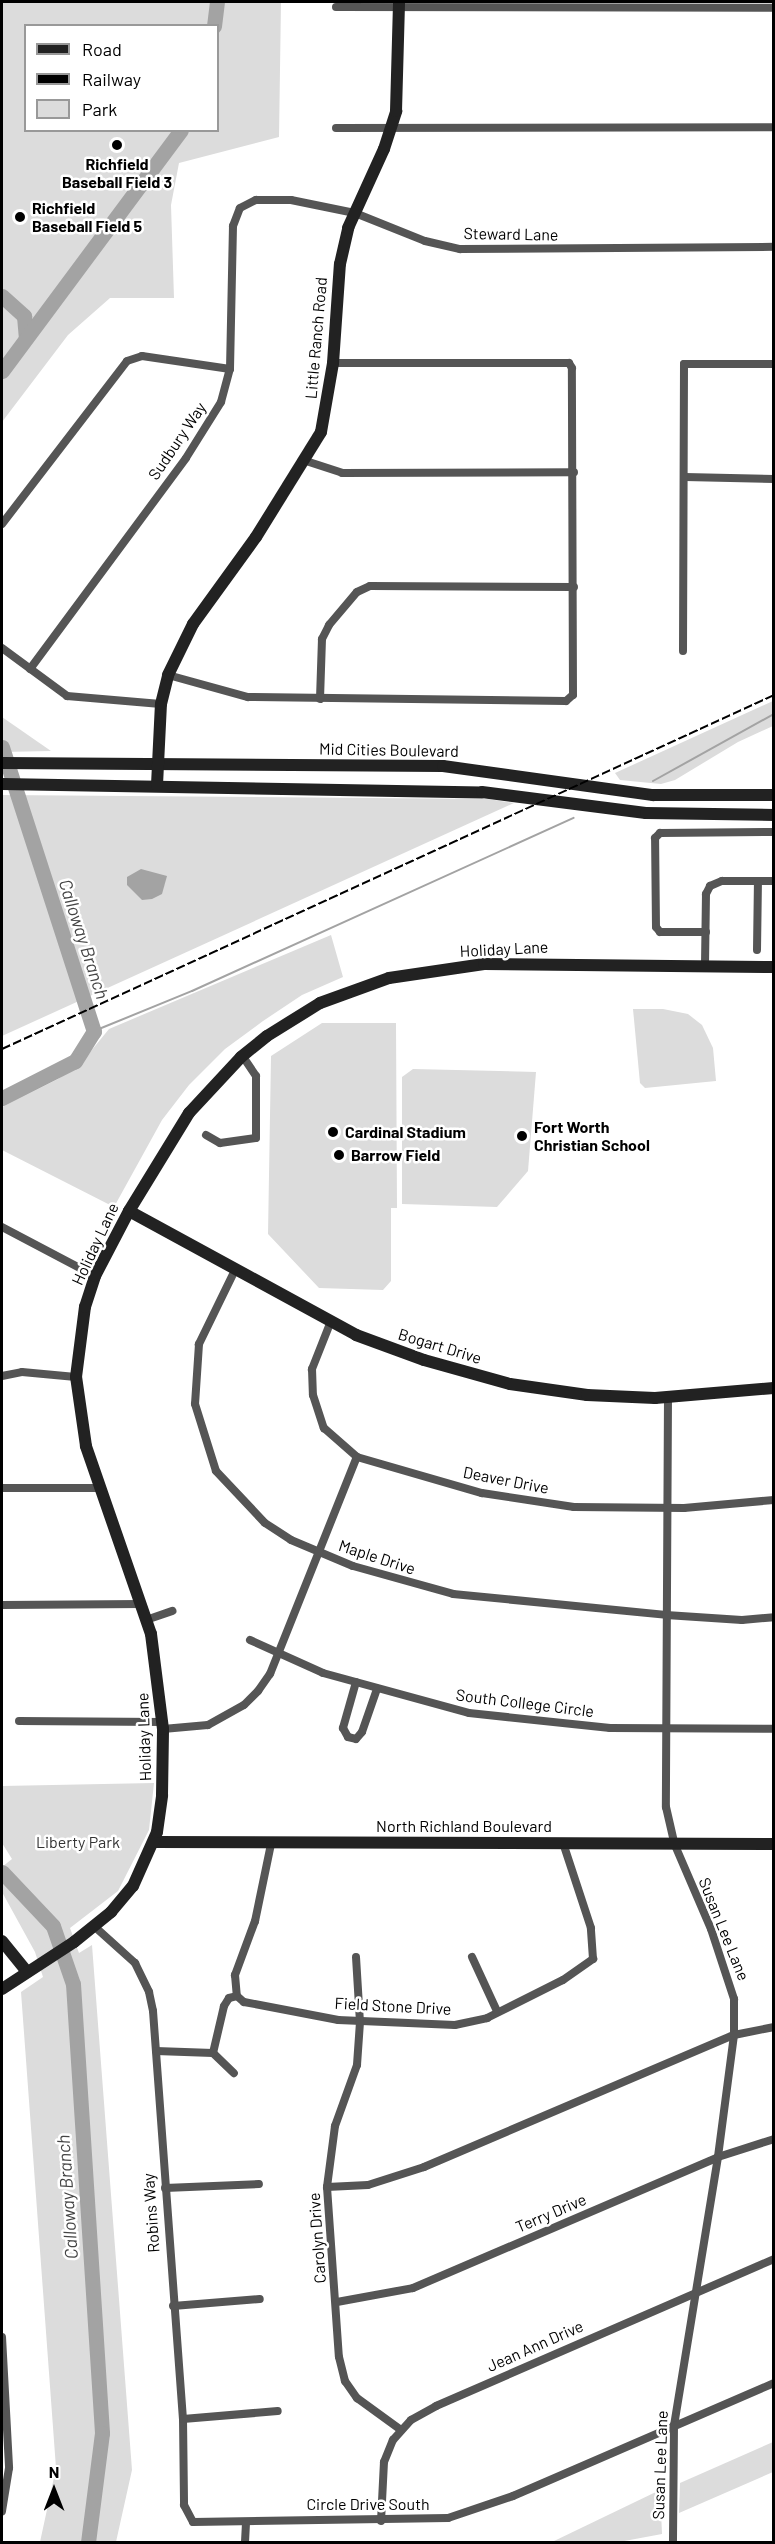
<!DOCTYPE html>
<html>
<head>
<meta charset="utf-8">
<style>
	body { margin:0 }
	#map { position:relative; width:775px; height:2544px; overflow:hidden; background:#fff; font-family:Barlow,sans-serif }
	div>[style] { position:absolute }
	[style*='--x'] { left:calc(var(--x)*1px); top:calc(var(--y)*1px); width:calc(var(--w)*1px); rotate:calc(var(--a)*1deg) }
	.green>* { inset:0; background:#dcdcdc }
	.water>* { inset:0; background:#a3a3a3 }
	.stream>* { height:2px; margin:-1px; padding:0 1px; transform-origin:1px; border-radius:1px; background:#a3a3a3 }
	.river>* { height:15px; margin:-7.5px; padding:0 7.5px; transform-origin:7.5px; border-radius:7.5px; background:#a3a3a3 }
	.street>* { height:8px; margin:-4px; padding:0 4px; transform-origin:4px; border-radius:4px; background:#555 }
	.secondary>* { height:12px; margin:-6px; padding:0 6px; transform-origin:6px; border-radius:6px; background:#222 }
	.rail>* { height:2px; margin-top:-1px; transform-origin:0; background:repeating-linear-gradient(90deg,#000 0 9px,transparent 0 12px) }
	.dots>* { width:16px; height:16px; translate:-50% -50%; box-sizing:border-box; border:3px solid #fff; border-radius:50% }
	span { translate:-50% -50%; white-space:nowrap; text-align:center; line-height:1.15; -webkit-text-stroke:5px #fff; paint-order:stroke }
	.poi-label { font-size:16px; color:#000; font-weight:700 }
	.left { translate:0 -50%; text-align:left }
	.street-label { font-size:16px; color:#000 }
	.park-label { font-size:16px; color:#333 }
	.water-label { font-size:18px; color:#444; font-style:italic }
	.frame { position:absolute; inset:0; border:3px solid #000; pointer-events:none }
	.legend { position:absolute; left:24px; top:24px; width:195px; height:108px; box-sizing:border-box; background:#fff; border:2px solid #999; margin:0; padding:8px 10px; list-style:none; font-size:18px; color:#000 }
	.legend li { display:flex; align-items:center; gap:12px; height:30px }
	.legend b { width:30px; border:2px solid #999 }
	.north { position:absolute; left:24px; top:2460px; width:60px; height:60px; -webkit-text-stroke:4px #fff; paint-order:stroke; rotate:0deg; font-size:16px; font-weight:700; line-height:24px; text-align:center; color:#000 }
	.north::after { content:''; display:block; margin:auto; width:21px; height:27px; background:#000; clip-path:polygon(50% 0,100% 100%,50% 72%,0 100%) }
</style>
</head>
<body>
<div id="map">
	<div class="green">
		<div style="clip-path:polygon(evenodd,2px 2px,281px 2px,279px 137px,179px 163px,171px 205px,174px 298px,110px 298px,68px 335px,2px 422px,2px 2px,26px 26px,218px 26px,218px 130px,26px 130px,26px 26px)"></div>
		<div style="clip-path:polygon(773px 701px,773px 726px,738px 742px,675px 780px,661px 784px,620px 780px,615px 773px)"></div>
		<div style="clip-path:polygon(2px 717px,51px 751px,2px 752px)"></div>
		<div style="clip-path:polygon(2px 795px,488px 799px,514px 803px,2px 1036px)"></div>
		<div style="clip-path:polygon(331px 935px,343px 977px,302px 995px,263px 1021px,225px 1049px,189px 1085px,162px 1120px,114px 1207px,2px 1150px,2px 1107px,58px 1079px,82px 1062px,109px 1029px)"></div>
		<div style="clip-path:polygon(633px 1009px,663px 1009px,688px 1014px,702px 1025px,713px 1048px,716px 1081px,645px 1088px,640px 1083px)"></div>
		<div style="clip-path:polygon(322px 1023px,396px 1023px,397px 1208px,391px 1208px,391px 1281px,383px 1290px,319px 1288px,268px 1234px,271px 1056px)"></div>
		<div style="clip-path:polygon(413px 1069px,536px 1072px,528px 1171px,497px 1207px,402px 1204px,402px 1077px)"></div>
		<div style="clip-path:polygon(154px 1783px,149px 1830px,118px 1891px,70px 1928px,79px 1953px,92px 1945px,132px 2470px,116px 2542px,40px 2542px,56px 2468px,21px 1992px,43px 1977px,35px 1952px,2px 1892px,2px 1867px,12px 1859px,2px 1843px,2px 1786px)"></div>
		<div style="clip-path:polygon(773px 2442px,773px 2472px,679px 2513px,680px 2483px)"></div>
		<div style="clip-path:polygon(660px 2490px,662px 2534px,619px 2542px,552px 2542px)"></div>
	</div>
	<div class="water">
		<div style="clip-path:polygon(141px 869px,167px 876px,162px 894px,152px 899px,142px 900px,127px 885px,127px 877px)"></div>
	</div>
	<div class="stream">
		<div style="--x:653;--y:781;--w:138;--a:-29"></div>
		<div style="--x:94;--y:1031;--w:106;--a:-22.2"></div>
		<div style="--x:192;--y:991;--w:419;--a:-24.4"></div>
	</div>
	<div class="river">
		<div style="--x:214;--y:26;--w:24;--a:-83"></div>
		<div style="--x:2;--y:296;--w:30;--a:42"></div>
		<div style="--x:24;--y:316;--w:22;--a:85"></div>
		<div style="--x:2;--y:371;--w:300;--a:-53.4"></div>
		<div style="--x:2;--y:747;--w:299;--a:72.1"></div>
		<div style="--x:94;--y:1031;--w:36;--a:122"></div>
		<div style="--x:75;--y:1061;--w:82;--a:153.1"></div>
		<div style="--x:2;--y:1872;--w:74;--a:46.6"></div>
		<div style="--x:53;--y:1926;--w:61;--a:71"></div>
		<div style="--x:73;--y:1984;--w:450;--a:86.3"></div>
		<div style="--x:102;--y:2433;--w:110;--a:97.3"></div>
	</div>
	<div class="street">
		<div style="--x:336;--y:7;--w:438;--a:0.1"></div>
		<div style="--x:336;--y:128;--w:438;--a:-0.1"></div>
		<div style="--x:306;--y:461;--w:38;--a:18"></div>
		<div style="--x:342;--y:473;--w:232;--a:-0.2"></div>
		<div style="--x:685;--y:477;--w:89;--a:1.3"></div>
		<div style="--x:2;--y:524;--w:205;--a:-52.5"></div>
		<div style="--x:127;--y:361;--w:16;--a:-18"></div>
		<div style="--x:142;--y:356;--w:89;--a:8.4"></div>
		<div style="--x:2;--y:648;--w:81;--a:36.4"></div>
		<div style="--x:67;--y:696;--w:94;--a:4.9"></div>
		<div style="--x:683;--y:651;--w:287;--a:-89.8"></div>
		<div style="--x:684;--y:364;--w:90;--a:0"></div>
		<div style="--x:30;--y:669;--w:262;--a:-53.5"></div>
		<div style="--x:186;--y:458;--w:66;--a:-58"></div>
		<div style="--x:221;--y:402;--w:34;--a:-75"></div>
		<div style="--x:230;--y:369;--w:143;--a:-88.8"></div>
		<div style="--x:233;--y:226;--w:19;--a:-69"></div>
		<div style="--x:240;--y:208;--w:18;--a:-27"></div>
		<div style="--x:256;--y:200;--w:35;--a:0"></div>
		<div style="--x:291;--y:200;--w:65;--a:11.5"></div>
		<div style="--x:355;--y:213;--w:75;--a:21.8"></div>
		<div style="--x:425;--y:241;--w:36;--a:13"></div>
		<div style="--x:460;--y:249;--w:314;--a:-0.4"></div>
		<div style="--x:168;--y:675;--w:83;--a:15.4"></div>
		<div style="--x:248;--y:697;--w:318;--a:0.7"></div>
		<div style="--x:566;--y:701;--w:9;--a:-41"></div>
		<div style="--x:573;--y:695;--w:327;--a:-90.2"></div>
		<div style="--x:572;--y:368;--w:6;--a:-121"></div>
		<div style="--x:569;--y:363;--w:236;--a:180"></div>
		<div style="--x:320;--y:699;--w:60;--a:-88.1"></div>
		<div style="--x:322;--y:639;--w:16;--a:-63"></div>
		<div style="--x:329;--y:625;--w:43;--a:-49.7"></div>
		<div style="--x:357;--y:592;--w:14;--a:-25"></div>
		<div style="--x:370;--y:586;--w:204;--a:0.3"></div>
		<div style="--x:706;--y:932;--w:46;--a:180"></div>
		<div style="--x:660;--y:932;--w:6;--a:-129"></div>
		<div style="--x:656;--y:927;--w:89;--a:-90.6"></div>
		<div style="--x:655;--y:838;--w:7;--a:-45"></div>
		<div style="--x:660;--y:833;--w:114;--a:-0.5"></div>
		<div style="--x:757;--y:950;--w:69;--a:-89.2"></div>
		<div style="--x:705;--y:965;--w:71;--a:-89.2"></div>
		<div style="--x:706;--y:894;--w:9;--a:-63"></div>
		<div style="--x:710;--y:886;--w:13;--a:-23"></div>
		<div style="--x:722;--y:881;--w:52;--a:0"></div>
		<div style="--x:206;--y:1135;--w:16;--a:30"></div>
		<div style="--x:220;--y:1143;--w:36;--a:-8"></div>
		<div style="--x:256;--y:1138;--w:62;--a:-90"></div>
		<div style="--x:256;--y:1076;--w:25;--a:-124"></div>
		<div style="--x:2;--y:1227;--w:105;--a:27.8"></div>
		<div style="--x:236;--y:1268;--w:85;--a:116"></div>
		<div style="--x:199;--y:1344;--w:60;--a:93.8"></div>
		<div style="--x:195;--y:1404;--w:70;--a:72.6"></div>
		<div style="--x:216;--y:1471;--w:71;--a:46.7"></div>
		<div style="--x:265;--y:1523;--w:31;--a:33"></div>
		<div style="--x:291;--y:1540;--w:67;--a:22.8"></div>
		<div style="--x:353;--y:1566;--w:104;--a:15.6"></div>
		<div style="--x:453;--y:1594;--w:214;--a:5.6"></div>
		<div style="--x:666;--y:1615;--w:76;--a:3.8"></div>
		<div style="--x:742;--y:1620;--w:32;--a:-5"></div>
		<div style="--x:331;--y:1321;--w:52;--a:111.6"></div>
		<div style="--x:312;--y:1369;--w:26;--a:88"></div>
		<div style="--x:313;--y:1395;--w:35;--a:72"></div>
		<div style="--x:324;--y:1428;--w:44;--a:41.3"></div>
		<div style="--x:357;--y:1457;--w:130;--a:16.1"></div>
		<div style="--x:482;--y:1493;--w:93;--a:8.7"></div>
		<div style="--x:574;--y:1507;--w:110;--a:0.5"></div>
		<div style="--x:684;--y:1508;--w:90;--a:-5.1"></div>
		<div style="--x:2;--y:1376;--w:20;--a:-11"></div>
		<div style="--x:22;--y:1372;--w:54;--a:5.3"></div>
		<div style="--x:668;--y:1397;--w:410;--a:90.3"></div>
		<div style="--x:666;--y:1807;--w:37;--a:77"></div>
		<div style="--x:674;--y:1843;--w:94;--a:66.7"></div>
		<div style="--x:711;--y:1929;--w:74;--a:71.8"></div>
		<div style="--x:734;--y:1999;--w:36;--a:90"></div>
		<div style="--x:734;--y:2035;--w:123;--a:97.5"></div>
		<div style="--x:718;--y:2157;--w:272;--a:99.3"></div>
		<div style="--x:674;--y:2425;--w:117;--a:90.5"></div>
		<div style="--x:2;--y:1488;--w:97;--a:0"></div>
		<div style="--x:2;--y:1605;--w:140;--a:-0.4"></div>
		<div style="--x:146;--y:1620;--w:28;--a:-19"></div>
		<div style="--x:250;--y:1640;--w:80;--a:24.3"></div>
		<div style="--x:323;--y:1673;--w:151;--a:15.3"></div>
		<div style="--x:469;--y:1713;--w:142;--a:6.1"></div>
		<div style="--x:610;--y:1728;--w:164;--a:0.3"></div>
		<div style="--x:356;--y:1682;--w:48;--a:105.8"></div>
		<div style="--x:343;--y:1728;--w:10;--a:61"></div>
		<div style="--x:348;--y:1737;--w:8;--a:14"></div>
		<div style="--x:356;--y:1739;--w:9;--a:-49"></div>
		<div style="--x:362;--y:1732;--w:46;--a:-70.8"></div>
		<div style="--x:19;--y:1721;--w:143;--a:0.4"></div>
		<div style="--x:163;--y:1729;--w:45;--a:-5.1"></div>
		<div style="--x:208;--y:1725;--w:41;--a:-29.1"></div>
		<div style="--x:244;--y:1705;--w:20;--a:-45"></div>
		<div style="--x:258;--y:1691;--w:21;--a:-55"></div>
		<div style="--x:270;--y:1674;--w:234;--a:-68.2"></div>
		<div style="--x:271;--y:1844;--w:79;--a:101.7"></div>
		<div style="--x:255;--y:1921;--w:58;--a:110.3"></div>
		<div style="--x:235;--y:1975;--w:21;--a:85"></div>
		<div style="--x:237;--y:1996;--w:9;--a:41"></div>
		<div style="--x:244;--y:2002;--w:96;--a:10.8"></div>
		<div style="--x:338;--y:2020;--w:117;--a:2.4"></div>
		<div style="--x:455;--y:2025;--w:33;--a:-12"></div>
		<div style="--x:487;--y:2018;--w:85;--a:-26.6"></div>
		<div style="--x:563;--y:1980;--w:37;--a:-35"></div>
		<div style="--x:593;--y:1959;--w:31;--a:-94"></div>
		<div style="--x:591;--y:1928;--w:89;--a:-108.2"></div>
		<div style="--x:95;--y:1927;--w:54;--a:42"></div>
		<div style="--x:135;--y:1963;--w:32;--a:64"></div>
		<div style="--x:149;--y:1992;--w:19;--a:78"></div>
		<div style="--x:153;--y:2011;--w:409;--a:85.8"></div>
		<div style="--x:183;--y:2419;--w:86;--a:89.3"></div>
		<div style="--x:184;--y:2505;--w:19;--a:62"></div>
		<div style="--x:193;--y:2522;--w:255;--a:-0.9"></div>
		<div style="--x:448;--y:2518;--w:69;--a:-18.7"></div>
		<div style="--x:513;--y:2496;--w:284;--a:-23.4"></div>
		<div style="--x:356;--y:1957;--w:65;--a:86.5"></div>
		<div style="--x:360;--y:2022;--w:43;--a:94"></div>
		<div style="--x:357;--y:2065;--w:65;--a:109.8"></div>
		<div style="--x:335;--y:2126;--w:62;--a:97.5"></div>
		<div style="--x:327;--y:2187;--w:170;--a:86"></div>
		<div style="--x:339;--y:2357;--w:25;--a:76"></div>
		<div style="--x:345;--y:2381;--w:21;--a:55"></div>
		<div style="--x:357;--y:2398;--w:54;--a:36"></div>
		<div style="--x:472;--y:1957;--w:60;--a:65.2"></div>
		<div style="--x:156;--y:2051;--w:57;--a:2"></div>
		<div style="--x:213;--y:2053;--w:29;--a:44"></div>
		<div style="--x:213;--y:2053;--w:48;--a:-76.8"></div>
		<div style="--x:224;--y:2006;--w:9;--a:-58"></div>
		<div style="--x:229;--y:1998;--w:8;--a:-14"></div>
		<div style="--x:327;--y:2187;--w:41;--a:-2.8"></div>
		<div style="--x:368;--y:2185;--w:59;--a:-17.8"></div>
		<div style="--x:424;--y:2167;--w:337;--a:-23.1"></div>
		<div style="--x:734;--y:2035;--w:41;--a:-11.3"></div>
		<div style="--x:165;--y:2188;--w:94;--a:-2.4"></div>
		<div style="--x:337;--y:2302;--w:77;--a:-10.4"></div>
		<div style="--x:413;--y:2288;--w:332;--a:-23.2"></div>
		<div style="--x:718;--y:2157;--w:59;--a:-17.8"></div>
		<div style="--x:173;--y:2306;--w:87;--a:-4.6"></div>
		<div style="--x:2;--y:2337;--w:131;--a:86.9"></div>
		<div style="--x:9;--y:2468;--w:44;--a:99.2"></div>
		<div style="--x:183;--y:2419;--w:95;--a:-4.8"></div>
		<div style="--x:381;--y:2521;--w:59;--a:-87.1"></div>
		<div style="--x:384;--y:2462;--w:24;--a:-68"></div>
		<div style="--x:393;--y:2440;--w:27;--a:-48"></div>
		<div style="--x:411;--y:2420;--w:29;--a:-29"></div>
		<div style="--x:436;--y:2406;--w:369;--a:-23.5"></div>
		<div style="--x:245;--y:2542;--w:18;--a:-87"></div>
	</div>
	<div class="secondary">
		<div style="--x:2;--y:763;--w:441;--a:0.4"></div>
		<div style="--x:443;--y:766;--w:212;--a:7.9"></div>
		<div style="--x:653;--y:795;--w:121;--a:0"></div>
		<div style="--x:2;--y:784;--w:480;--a:1"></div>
		<div style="--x:482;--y:792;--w:165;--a:7.3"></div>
		<div style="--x:646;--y:813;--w:128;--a:0.9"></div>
		<div style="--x:157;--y:785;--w:81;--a:-87.2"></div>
		<div style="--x:161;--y:704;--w:30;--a:-76"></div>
		<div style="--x:168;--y:675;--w:57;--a:-63.9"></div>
		<div style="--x:193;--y:624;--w:107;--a:-54.1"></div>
		<div style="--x:256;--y:537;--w:123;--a:-58.2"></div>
		<div style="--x:321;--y:432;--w:70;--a:-80.1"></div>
		<div style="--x:333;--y:363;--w:99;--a:-86"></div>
		<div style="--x:340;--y:264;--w:37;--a:-77"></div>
		<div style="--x:348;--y:228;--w:87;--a:-65.5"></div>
		<div style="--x:384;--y:149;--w:40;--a:-72"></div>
		<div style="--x:396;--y:111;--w:109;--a:-88.4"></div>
		<div style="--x:129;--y:1211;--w:259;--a:28.6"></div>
		<div style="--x:356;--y:1335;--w:72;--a:20.2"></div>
		<div style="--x:424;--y:1360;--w:89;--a:15.6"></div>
		<div style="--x:510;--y:1384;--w:78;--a:8.1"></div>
		<div style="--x:587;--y:1395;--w:68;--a:2.5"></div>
		<div style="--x:655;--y:1398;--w:119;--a:-4.8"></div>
		<div style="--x:154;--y:1842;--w:620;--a:0.18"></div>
		<div style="--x:2;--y:1941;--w:40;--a:51"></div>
		<div style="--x:2;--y:1989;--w:86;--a:-33.1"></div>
		<div style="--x:74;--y:1942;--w:48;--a:-39"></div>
		<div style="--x:111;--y:1912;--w:34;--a:-50"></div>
		<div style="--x:133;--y:1886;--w:59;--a:-66"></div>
		<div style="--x:157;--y:1832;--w:37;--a:-82"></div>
		<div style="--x:162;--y:1795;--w:66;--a:-89.1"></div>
		<div style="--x:163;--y:1729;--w:96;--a:-97.2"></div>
		<div style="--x:151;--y:1634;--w:199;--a:-109.1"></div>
		<div style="--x:86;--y:1446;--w:70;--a:-98.2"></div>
		<div style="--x:76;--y:1377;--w:71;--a:-82.7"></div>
		<div style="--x:85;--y:1307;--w:33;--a:-72"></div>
		<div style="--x:95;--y:1276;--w:73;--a:-62.4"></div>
		<div style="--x:129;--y:1211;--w:115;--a:-58.5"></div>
		<div style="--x:189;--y:1113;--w:76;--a:-47.1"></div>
		<div style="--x:241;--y:1057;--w:33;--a:-39"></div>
		<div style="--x:267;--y:1036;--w:62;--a:-31.9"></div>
		<div style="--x:320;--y:1003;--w:73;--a:-19.9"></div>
		<div style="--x:389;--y:978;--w:96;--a:-8.4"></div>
		<div style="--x:484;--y:964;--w:290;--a:0.6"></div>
	</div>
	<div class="rail">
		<div style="--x:2;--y:1049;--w:849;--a:-24.63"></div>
	</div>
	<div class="dots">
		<div style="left:117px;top:145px;background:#000"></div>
		<div style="left:20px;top:217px;background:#000"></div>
		<div style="left:333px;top:1132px;background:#000"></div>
		<div style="left:522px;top:1136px;background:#000"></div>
		<div style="left:339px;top:1155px;background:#000"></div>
	</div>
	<div class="poi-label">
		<span style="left:117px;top:173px">Richfield<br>Baseball Field 3</span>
		<span class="left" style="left:32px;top:217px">Richfield<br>Baseball Field 5</span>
		<span class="left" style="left:534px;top:1136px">Fort Worth<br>Christian School</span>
		<span class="left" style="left:345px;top:1132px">Cardinal Stadium</span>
		<span class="left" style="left:351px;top:1155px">Barrow Field</span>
	</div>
	<div class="street-label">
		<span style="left:511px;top:234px;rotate:1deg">Steward Lane</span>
		<span style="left:316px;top:338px;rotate:-85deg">Little Ranch Road</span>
		<span style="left:177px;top:441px;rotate:-56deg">Sudbury Way</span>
		<span style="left:389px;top:750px;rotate:1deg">Mid Cities Boulevard</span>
		<span style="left:504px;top:949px;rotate:-3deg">Holiday Lane</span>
		<span style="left:95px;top:1244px;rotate:-65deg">Holiday Lane</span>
		<span style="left:440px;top:1346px;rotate:17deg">Bogart Drive</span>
		<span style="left:506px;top:1480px;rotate:11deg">Deaver Drive</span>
		<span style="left:377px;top:1557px;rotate:18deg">Maple Drive</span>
		<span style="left:525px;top:1703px;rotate:7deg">South College Circle</span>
		<span style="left:144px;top:1737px;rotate:-92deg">Holiday Lane</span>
		<span style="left:464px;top:1826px">North Richland Boulevard</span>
		<span style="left:724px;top:1929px;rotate:68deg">Susan Lee Lane</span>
		<span style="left:393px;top:2006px;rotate:3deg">Field Stone Drive</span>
		<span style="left:151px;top:2213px;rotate:-94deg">Robins Way</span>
		<span style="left:551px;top:2213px;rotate:-23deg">Terry Drive</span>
		<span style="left:317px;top:2238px;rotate:-94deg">Carolyn Drive</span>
		<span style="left:535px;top:2346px;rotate:-24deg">Jean Ann Drive</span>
		<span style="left:660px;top:2465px;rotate:-88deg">Susan Lee Lane</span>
		<span style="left:368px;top:2504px">Circle Drive South</span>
	</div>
	<div class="park-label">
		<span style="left:78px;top:1842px">Liberty Park</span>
	</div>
	<div class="water-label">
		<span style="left:84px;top:939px;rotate:72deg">Calloway Branch</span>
		<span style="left:67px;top:2197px;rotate:-94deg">Calloway Branch</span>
	</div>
	<div class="frame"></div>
	<ul class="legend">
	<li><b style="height:8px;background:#222"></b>Road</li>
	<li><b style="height:8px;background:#000"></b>Railway</li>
	<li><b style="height:16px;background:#dcdcdc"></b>Park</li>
	</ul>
	<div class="north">N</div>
</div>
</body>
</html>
